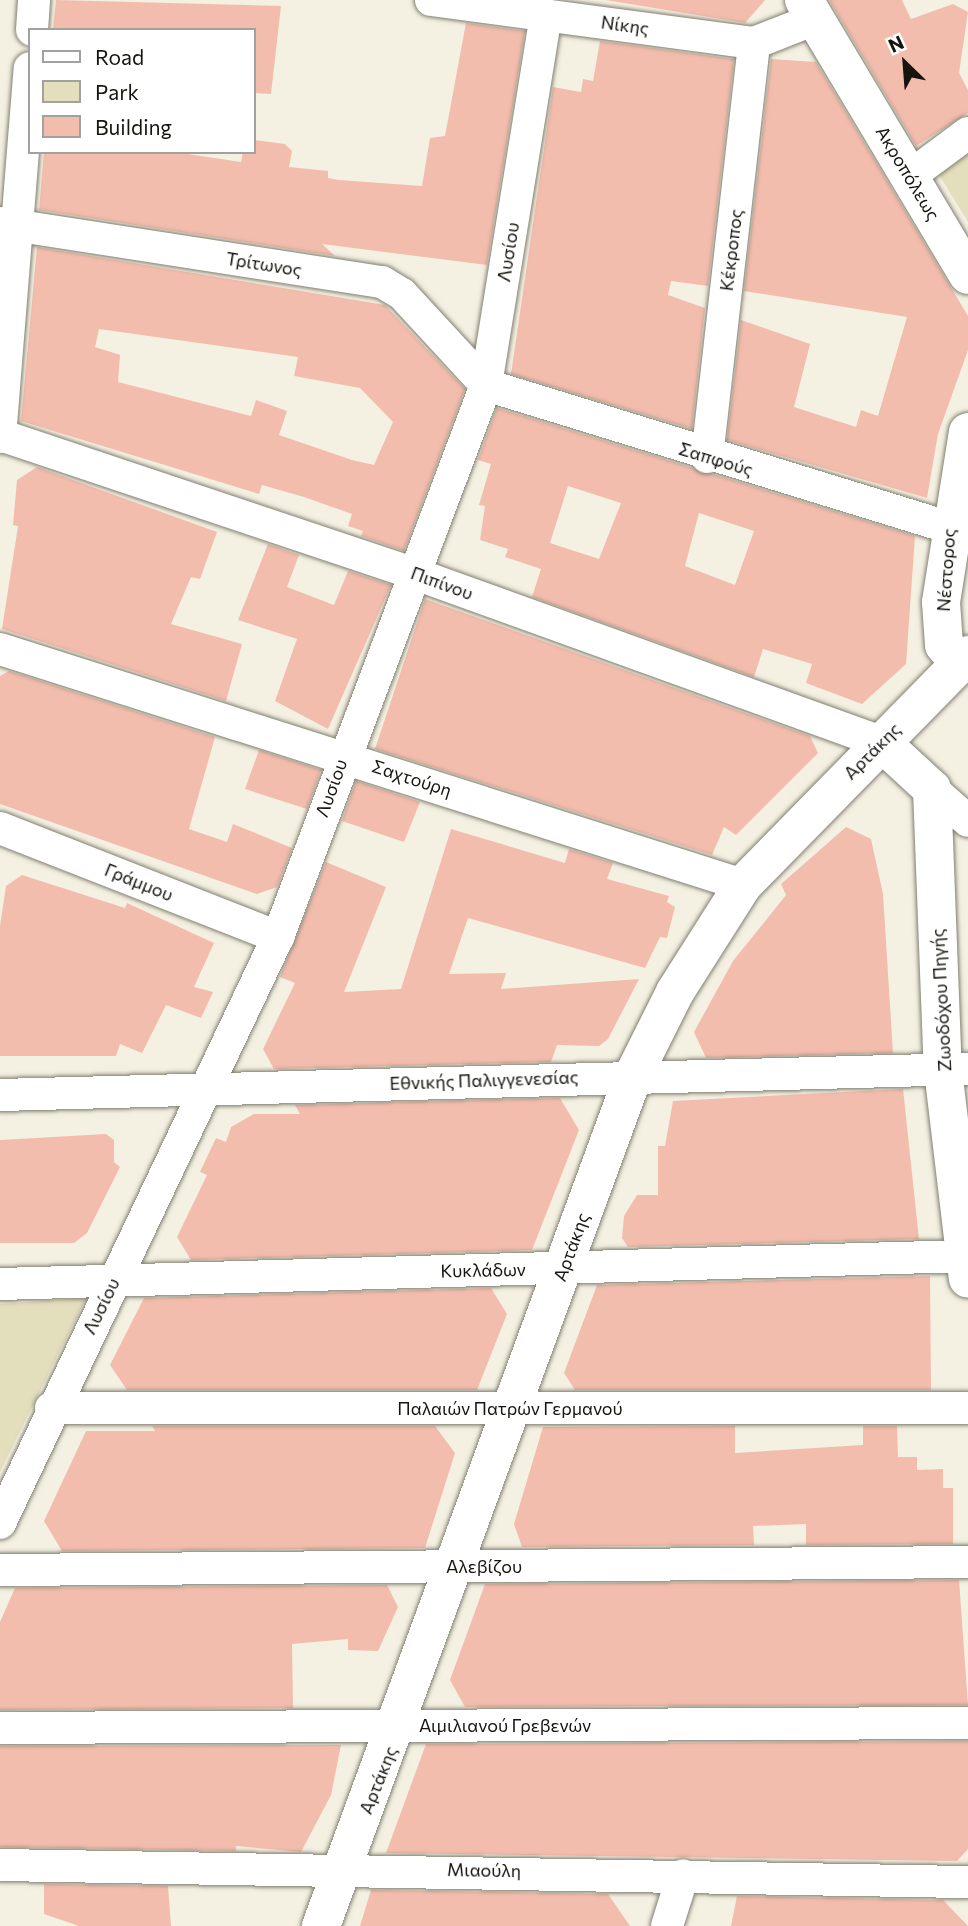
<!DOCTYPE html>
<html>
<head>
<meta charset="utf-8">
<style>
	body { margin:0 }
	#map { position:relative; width:968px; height:1926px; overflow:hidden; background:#f4f1e2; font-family:Commissioner,sans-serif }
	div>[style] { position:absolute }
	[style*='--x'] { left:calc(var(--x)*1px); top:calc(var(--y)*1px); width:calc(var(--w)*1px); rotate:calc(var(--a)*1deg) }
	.green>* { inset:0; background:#e3debc }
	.building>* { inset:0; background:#f3bdad }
	.roads { filter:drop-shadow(0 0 2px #817f71) drop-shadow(0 0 2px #817f71) }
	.street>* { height:32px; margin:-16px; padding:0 16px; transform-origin:16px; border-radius:16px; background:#fff }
	.secondary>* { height:38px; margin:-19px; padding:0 19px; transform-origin:19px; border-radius:19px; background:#fff }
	span { translate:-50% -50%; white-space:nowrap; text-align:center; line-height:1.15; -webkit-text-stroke:5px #fff; paint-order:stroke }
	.street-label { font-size:18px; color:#15140f }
	.legend { position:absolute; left:28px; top:28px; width:228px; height:126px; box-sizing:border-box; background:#fff; border:2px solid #a1a19f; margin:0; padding:9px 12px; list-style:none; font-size:21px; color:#15140f }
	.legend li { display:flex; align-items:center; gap:14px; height:35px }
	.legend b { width:35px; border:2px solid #a1a19f }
	.north { position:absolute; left:870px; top:28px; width:70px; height:70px; -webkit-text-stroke:5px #fff; paint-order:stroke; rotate:335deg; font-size:19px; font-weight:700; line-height:28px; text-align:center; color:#15140f }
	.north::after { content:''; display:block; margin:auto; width:24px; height:32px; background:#15140f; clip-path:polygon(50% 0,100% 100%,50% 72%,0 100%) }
</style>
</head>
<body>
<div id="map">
	<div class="green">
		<div style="clip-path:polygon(968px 153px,968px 222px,939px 175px)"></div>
		<div style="clip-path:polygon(86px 1298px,0 1472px,0 1304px)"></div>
	</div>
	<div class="building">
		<div style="clip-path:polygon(56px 0,281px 6px,271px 94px,254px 93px,254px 30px,53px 30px)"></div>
		<div style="clip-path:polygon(606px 0,765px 0,745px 23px)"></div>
		<div style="clip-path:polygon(829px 0,902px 0,911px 19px,953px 4px,968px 12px,959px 73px,968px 90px,968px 113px,916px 146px)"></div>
		<div style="clip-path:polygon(466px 23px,525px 31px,487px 265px,322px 244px,335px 256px,39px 210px,44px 152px,174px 152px,241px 162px,243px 152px,254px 152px,254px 140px,285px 144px,292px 151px,289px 167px,328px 171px,328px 178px,339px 180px,422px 186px,430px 138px,445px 136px)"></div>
		<div style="clip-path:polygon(600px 41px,734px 59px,708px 286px,671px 281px,668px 295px,705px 308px,692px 429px,511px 374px,553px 87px,581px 92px,583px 79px,593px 81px)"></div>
		<div style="clip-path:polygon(771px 59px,816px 62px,968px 316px,968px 350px,938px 434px,927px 498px,727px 440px,741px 320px,810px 344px,794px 407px,856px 427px,861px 410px,878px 416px,907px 317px,744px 291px)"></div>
		<div style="clip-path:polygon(evenodd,37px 247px,385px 305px,465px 389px,404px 551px,361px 536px,363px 531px,348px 526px,352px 514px,304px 497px,262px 485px,259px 494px,21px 421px,37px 247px,99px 329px,298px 357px,294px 376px,360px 388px,393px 422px,374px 465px,352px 460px,279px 435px,287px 411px,256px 400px,251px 416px,118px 382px,120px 355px,95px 347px,99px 329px)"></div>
		<div style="clip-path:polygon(evenodd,497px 408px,915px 536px,906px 664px,862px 704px,806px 683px,812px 664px,763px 649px,754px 677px,532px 597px,541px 569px,505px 557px,508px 549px,480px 540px,485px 506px,479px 505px,491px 464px,478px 460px,497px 408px,568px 486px,621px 503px,599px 559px,550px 543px,568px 486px,497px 408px,699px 513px,754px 531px,735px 585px,685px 566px,699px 513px)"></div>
		<div style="clip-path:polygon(37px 467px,217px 532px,200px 579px,191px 577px,171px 624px,242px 644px,226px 701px,2px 629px,18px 526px,13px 525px,17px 480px)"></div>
		<div style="clip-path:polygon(268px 544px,299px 555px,287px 587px,334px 605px,348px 571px,391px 585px,328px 729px,275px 701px,297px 639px,238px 620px)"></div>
		<div style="clip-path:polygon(425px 599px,810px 736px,818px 753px,736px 835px,724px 827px,712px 855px,375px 749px)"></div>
		<div style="clip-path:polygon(9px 671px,215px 737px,189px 829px,227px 842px,233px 824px,292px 848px,277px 887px,257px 894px,0 804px,0 676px)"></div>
		<div style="clip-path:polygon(259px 750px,321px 770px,307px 809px,245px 789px)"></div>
		<div style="clip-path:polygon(356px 781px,420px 802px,404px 842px,342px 821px)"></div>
		<div style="clip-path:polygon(846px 827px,871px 839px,883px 894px,893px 1053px,706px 1058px,694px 1032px,733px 961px,786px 895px,781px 884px)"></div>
		<div style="clip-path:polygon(451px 829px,565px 863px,569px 849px,613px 863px,607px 879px,669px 896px,667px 902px,675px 907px,667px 938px,660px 937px,645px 968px,468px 918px,449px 974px,506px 973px,501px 989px,639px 979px,608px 1039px,599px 1046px,557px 1045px,551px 1062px,274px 1069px,263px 1049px,295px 983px,280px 977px,326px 862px,386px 887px,344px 992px,401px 989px)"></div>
		<div style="clip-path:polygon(22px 875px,125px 908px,127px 903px,214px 943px,194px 987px,213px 992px,201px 1018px,166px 1005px,142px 1053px,120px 1044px,116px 1056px,0 1056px,0 926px,6px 886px)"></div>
		<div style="clip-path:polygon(903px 1089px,919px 1239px,628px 1247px,622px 1238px,624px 1216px,637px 1195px,658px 1195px,658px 1146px,665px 1146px,673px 1101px)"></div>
		<div style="clip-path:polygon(560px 1098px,579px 1130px,532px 1250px,191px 1260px,177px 1237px,207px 1175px,200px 1172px,216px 1138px,226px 1142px,231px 1127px,254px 1114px,300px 1114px,295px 1105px)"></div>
		<div style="clip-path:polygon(106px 1134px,114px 1140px,114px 1162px,120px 1167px,87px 1233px,74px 1243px,0 1243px,0 1140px)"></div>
		<div style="clip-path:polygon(930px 1276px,931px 1390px,575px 1390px,564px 1373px,597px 1285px)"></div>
		<div style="clip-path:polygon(491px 1288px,507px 1314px,477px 1390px,127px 1390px,110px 1365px,144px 1298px)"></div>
		<div style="clip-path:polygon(152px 1426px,435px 1426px,455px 1453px,425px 1548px,62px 1551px,44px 1521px,86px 1431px,155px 1431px)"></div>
		<div style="clip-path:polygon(735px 1426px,735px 1453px,863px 1445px,863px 1426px,897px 1426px,898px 1457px,917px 1457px,917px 1470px,943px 1469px,943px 1488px,953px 1488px,953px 1544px,806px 1545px,806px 1524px,753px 1526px,754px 1545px,522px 1547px,514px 1524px,543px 1427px)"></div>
		<div style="clip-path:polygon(959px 1580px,968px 1705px,465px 1707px,450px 1680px,485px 1584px)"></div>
		<div style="clip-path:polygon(387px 1585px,398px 1607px,378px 1651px,348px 1650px,348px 1639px,292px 1644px,293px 1708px,0 1710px,0 1622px,15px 1588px)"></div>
		<div style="clip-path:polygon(968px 1741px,968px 1849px,957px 1861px,386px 1853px,426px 1744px)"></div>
		<div style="clip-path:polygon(341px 1745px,331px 1795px,301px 1852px,236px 1846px,236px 1851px,0 1847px,0 1746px)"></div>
		<div style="clip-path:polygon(44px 1884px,168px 1886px,171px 1926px,79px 1926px,44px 1914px)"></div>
		<div style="clip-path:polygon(371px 1890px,608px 1894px,630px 1926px,360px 1926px)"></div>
		<div style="clip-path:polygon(737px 1896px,943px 1900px,968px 1926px,731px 1926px)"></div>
	</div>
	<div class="roads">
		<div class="street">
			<div style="--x:431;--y:0;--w:326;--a:7.6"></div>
			<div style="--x:754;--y:43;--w:66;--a:-21.5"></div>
			<div style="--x:32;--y:30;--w:30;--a:-86"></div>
			<div style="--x:910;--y:176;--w:72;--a:-36.6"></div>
			<div style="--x:0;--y:223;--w:387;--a:8.8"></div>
			<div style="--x:382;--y:282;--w:23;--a:31"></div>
			<div style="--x:402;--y:294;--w:124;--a:47.3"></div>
			<div style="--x:486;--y:385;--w:484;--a:17.1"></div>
			<div style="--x:0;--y:435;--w:432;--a:18.5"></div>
			<div style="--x:410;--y:572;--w:501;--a:19.85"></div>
			<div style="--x:0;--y:437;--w:370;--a:-85.4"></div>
			<div style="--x:707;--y:457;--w:417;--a:-83.5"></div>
			<div style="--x:0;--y:649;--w:780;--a:17.62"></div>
			<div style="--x:932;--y:789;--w:48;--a:41.6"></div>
			<div style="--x:0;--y:828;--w:299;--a:21.4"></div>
			<div style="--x:0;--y:1095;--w:968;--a:-1.54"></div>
			<div style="--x:0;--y:1284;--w:965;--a:-1.66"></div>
			<div style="--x:51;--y:1408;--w:917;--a:0"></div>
			<div style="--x:0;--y:1523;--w:649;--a:-64.62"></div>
			<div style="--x:278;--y:937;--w:590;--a:-69.35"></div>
			<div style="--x:486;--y:385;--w:375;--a:-80.8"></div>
			<div style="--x:0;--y:1570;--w:968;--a:-0.47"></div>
			<div style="--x:0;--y:1728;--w:968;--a:-0.3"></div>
			<div style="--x:0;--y:1865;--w:968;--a:1.01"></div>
			<div style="--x:667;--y:1926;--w:53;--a:-72.6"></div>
		</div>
		<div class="secondary">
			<div style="--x:804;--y:0;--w:320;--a:59.2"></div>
			<div style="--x:959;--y:664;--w:24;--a:-128"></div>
			<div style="--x:944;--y:645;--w:43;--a:-94"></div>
			<div style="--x:941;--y:602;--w:172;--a:-81"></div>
			<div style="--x:881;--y:742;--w:69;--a:42.7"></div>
			<div style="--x:932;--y:789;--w:281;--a:87.8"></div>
			<div style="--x:943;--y:1070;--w:210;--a:83.2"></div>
			<div style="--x:321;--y:1926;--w:908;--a:-69.83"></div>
			<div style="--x:634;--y:1074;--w:92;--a:-63.4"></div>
			<div style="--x:675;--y:992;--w:127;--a:-57.6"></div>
			<div style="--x:743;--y:885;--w:322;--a:-45.6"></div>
		</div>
	</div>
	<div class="street-label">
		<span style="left:625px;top:25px;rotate:8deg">Νίκης</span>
		<span style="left:908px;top:173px;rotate:59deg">Ακροπόλεως</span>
		<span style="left:731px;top:250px;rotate:-83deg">Κέκροπος</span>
		<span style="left:508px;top:252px;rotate:-81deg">Λυσίου</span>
		<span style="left:264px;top:264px;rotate:9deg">Τρίτωνος</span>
		<span style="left:716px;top:459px;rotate:17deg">Σαπφούς</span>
		<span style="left:946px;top:570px;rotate:-86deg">Νέστορος</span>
		<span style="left:442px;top:583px;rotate:20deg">Πιπίνου</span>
		<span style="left:872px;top:751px;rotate:-45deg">Αρτάκης</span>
		<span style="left:412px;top:778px;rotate:18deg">Σαχτούρη</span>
		<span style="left:331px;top:788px;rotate:-70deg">Λυσίου</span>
		<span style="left:139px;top:882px;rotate:22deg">Γράμμου</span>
		<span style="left:941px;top:1000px;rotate:-93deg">Ζωοδόχου Πηγής</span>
		<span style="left:484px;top:1080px;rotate:-2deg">Εθνικής Παλιγγενεσίας</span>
		<span style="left:571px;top:1247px;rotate:-70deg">Αρτάκης</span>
		<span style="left:483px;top:1270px;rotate:-1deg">Κυκλάδων</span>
		<span style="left:101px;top:1306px;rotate:-64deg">Λυσίου</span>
		<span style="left:510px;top:1408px">Παλαιών Πατρών Γερμανού</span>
		<span style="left:484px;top:1566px">Αλεβίζου</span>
		<span style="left:505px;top:1725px">Αιμιλιανού Γρεβενών</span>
		<span style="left:378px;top:1780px;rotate:-68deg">Αρτάκης</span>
		<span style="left:484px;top:1870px;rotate:1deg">Μιαούλη</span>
	</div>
	<ul class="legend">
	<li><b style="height:9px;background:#fff"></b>Road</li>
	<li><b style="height:19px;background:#e3debc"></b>Park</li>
	<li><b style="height:19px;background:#f3bdad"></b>Building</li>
	</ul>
	<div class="north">N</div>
</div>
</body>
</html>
